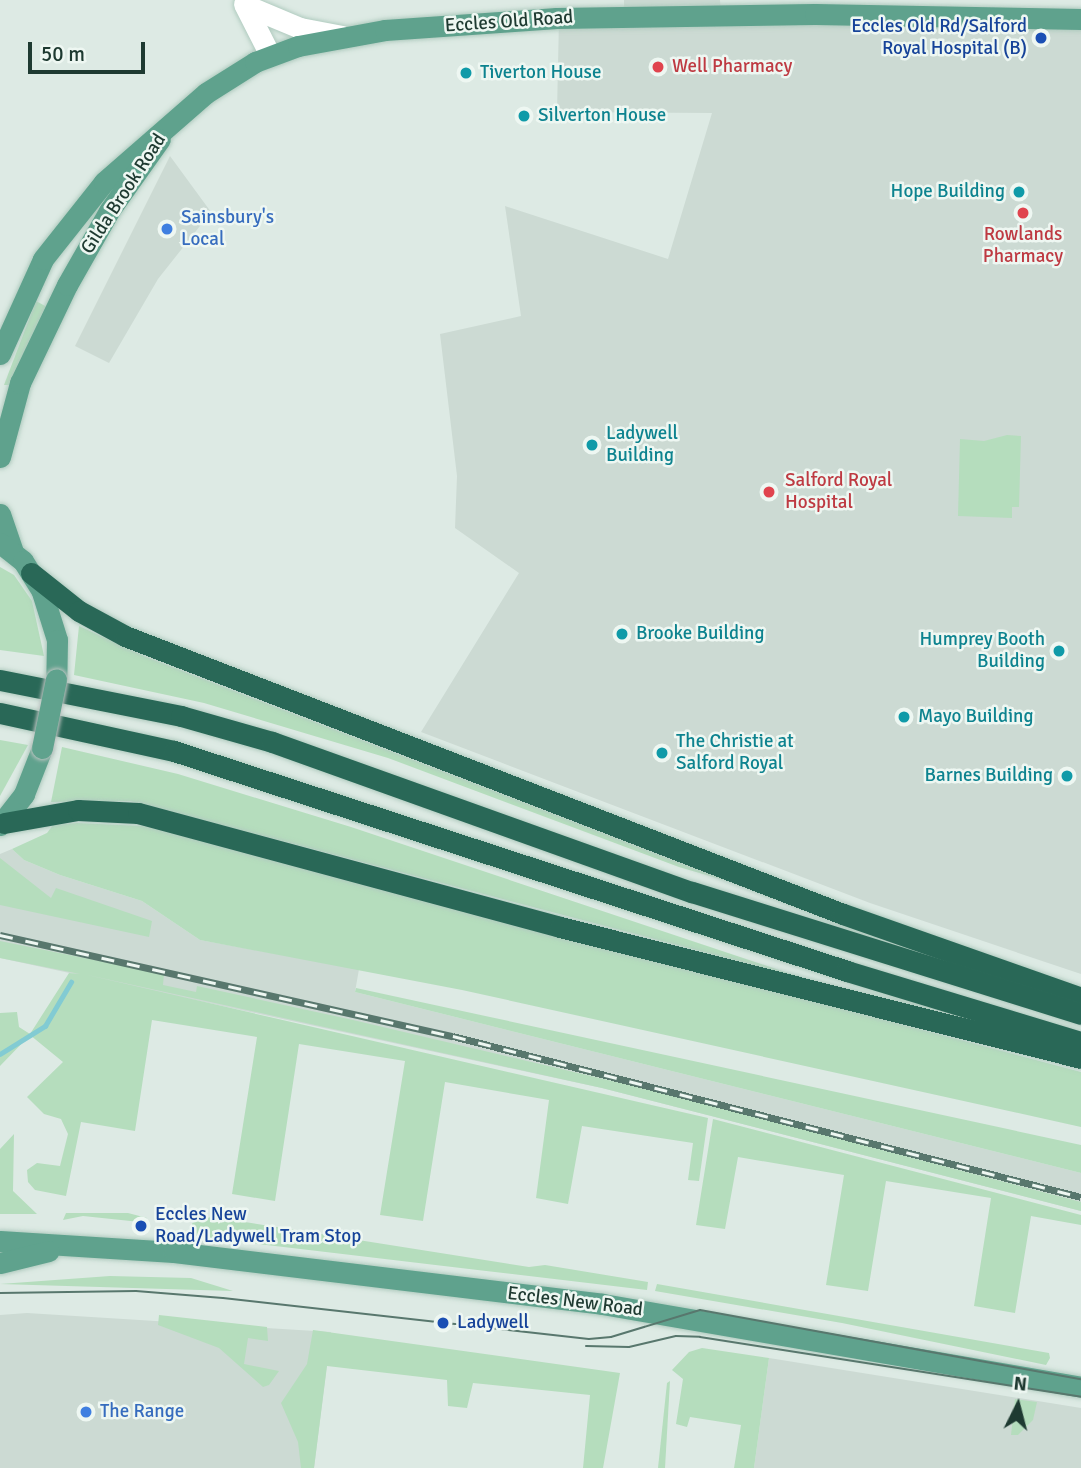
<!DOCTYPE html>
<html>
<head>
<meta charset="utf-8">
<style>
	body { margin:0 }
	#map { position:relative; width:1081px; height:1468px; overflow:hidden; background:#ddeae4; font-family:Signika,sans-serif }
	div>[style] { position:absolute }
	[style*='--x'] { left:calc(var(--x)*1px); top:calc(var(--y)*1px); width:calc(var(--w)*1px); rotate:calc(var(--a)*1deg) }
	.built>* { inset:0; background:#ccdad3 }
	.green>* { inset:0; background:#b5ddbd }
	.stream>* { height:4.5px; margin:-2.25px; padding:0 2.25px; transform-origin:2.25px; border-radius:2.25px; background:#82cbd3 }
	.roads { filter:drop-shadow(0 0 2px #b0cbbf) drop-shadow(0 0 2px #b0cbbf) }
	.secondary>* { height:21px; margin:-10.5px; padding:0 10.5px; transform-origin:10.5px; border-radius:10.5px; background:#fff }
	.primary>* { height:21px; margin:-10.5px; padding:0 10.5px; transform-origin:10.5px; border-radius:10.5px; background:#5fa28d }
	.motorway>* { height:21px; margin:-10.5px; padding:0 10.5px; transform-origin:10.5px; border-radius:10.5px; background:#296857 }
	.tram>* { height:2px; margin:-1px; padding:0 1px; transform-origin:1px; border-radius:1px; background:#58776d }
	.rail>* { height:7px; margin-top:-3.5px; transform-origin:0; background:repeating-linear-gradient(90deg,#eef7f2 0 13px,#58776d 0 26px); box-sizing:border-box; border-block:2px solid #58776d }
	.bridges { filter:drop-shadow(0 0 2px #bcc4c1) drop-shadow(0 0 2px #bcc4c1) }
	.primary-bridge>* { height:21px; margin:-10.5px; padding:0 10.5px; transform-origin:10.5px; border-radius:10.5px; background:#5fa28d }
	.dots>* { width:19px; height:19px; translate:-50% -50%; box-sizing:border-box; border:4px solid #eef7f2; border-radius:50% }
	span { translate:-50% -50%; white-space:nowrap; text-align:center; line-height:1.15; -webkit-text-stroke:5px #eef7f2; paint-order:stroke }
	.street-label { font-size:19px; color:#1e3a31 }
	.transit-label { font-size:19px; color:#164399 }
	.right { translate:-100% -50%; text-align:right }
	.left { translate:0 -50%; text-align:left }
	.health-label { font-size:19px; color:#be3a42 }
	.culture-label { font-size:19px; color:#0d838f }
	.shop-label { font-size:19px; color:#366cbe }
	.north { position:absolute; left:983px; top:1370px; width:70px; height:70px; -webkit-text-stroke:5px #eef7f2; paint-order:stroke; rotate:6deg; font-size:19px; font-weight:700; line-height:28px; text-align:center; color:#1e3a31 }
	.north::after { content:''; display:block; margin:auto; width:24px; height:32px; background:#1e3a31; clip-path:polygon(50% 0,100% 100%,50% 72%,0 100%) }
	.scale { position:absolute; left:28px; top:42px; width:117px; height:32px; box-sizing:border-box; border:4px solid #1e3a31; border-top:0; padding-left:9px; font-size:21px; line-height:24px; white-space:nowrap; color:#1e3a31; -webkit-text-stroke:5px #eef7f2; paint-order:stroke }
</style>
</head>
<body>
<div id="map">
	<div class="built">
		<div style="clip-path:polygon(624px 0,720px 0,721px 14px,624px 15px)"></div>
		<div style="clip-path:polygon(559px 19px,1081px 21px,1081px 974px,870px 903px,421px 732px,519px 573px,455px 528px,457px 476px,440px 334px,521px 316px,505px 206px,668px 259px,712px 113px,557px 112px)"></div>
		<div style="clip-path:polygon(170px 156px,211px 212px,158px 279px,109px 363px,75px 346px)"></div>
		<div style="clip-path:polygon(12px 849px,24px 860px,60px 875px,142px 901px,200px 940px,359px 969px,355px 992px,1081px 1173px,1081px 1211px,602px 1088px,0 958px,0 854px)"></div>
		<div style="clip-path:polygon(27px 1313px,331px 1332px,314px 1468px,0 1468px,0 1315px)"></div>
		<div style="clip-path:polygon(769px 1358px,1081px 1408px,1081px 1468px,754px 1468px)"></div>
	</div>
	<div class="green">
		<div style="clip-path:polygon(36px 301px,47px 307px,10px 385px,4px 385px)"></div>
		<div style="clip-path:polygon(1007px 435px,1021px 436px,1019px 507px,1012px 507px,1012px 518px,958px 516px,960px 439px,984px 441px)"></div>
		<div style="clip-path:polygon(0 567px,14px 575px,32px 601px,44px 656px,0 650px)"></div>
		<div style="clip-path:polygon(79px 626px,146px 657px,727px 881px,679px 867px,388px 758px,204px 703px,74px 675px)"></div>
		<div style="clip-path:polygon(0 740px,28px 745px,0 796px)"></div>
		<div style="clip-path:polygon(62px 747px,178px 774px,351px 827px,803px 978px,130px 801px,51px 802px)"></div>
		<div style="clip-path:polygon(77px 823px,142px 826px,173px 832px,1081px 1072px,1081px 1127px,462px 990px,200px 940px,142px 901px,60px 875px,24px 860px,12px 849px,47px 833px,53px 825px)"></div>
		<div style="clip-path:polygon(0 858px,51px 898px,56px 888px,152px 921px,149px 937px,0 905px)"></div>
		<div style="clip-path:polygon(0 941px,164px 974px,163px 985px,196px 992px,197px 986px,353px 1020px,663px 1093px,1081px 1202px,1081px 1211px,602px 1088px,83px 974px,708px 1118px,699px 1181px,688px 1180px,693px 1143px,582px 1126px,568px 1204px,536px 1198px,549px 1100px,445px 1082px,423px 1221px,380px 1215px,405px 1061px,299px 1044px,275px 1201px,232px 1194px,257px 1037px,152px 1020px,135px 1131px,81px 1122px,66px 1196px,35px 1190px,28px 1182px,27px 1170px,37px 1163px,60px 1166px,68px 1134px,61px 1119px,44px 1114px,27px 1097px,63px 1062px,30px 1035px,0 1066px,0 1013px,17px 1012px,19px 1027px,30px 1034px,69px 973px,80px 974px,0 958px)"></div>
		<div style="clip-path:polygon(356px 988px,1081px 1145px,1081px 1173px,355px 992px)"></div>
		<div style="clip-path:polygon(713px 1119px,1081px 1215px,1081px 1225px,1031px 1216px,1015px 1313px,974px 1306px,991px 1198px,886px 1181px,868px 1291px,826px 1285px,844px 1175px,738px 1157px,725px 1229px,696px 1225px)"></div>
		<div style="clip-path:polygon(14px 1134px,13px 1191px,37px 1214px,0 1214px,0 1149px)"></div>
		<div style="clip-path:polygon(66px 1213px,128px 1213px,147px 1218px,140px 1222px,83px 1216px,63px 1220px)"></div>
		<div style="clip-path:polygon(213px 1217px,529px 1267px,545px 1265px,648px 1282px,647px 1290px,198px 1237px,189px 1232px,194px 1219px)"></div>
		<div style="clip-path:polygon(110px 1276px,191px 1278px,233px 1291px,0 1284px)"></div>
		<div style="clip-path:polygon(657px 1284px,1049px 1353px,1050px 1358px,1046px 1365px,842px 1323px,655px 1291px)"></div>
		<div style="clip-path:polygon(159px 1315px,267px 1327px,268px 1341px,248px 1338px,244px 1364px,279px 1371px,269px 1385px,263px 1387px,219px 1348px,158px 1325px)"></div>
		<div style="clip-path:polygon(313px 1330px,620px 1373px,603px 1468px,583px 1468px,590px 1395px,473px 1383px,467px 1408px,448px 1406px,447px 1380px,327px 1366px,314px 1468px,301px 1468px,298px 1442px,281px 1403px,307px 1364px)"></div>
		<div style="clip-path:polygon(702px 1348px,769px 1358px,754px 1468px,734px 1468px,741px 1425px,690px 1417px,687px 1427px,676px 1424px,683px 1379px,672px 1370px,689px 1352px)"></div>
		<div style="clip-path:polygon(670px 1381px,665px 1468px,658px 1468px,667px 1383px)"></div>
		<div style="clip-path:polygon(1015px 1399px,1037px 1402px,1033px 1420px,1018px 1435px,1011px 1435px)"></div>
	</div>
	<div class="stream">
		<div style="--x:0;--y:1054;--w:53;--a:-31.9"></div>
		<div style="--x:45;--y:1026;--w:51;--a:-59.4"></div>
	</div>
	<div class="roads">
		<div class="secondary">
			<div style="--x:244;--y:4;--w:57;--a:63"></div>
			<div style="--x:245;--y:5;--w:60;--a:22.7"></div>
			<div style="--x:300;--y:28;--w:43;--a:10.8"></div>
		</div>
		<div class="primary">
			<div style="--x:0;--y:354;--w:104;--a:-65.6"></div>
			<div style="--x:43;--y:259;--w:98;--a:-51.6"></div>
			<div style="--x:104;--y:182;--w:135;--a:-41.1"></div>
			<div style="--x:206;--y:93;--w:58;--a:-32.3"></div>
			<div style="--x:255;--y:62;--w:46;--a:-20.4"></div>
			<div style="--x:298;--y:46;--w:88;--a:-10.4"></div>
			<div style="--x:385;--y:30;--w:172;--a:-4"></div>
			<div style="--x:557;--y:18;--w:258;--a:-0.9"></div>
			<div style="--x:815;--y:14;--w:266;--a:1.1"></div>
			<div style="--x:0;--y:457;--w:77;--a:-74.9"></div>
			<div style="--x:20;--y:383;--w:109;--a:-64.4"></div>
			<div style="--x:67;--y:285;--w:85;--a:-60.4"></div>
			<div style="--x:109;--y:211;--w:88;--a:-54.7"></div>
			<div style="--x:0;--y:514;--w:39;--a:71"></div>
			<div style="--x:0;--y:543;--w:29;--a:38"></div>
			<div style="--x:23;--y:561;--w:36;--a:58"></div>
			<div style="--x:42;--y:592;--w:50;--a:72.6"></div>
			<div style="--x:57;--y:640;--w:39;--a:91"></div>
			<div style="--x:0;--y:825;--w:39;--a:-52"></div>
			<div style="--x:24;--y:794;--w:49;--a:-68.6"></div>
			<div style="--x:0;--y:1241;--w:174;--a:3.6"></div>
			<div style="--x:174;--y:1252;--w:431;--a:6.9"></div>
			<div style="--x:602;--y:1304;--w:486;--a:9.8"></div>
			<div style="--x:0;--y:1263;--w:50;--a:-13.8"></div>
		</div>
		<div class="motorway">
			<div style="--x:31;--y:573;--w:61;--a:38.4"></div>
			<div style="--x:79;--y:611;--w:52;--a:28.5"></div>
			<div style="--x:125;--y:636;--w:770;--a:21.17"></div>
			<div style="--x:843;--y:914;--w:252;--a:19.4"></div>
			<div style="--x:0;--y:680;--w:185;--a:11.2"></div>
			<div style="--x:181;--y:716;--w:95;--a:15.9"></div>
			<div style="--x:272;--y:742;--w:446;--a:19.7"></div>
			<div style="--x:692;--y:892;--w:408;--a:17.4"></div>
			<div style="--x:0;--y:713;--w:178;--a:12.3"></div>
			<div style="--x:174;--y:751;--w:708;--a:18.1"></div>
			<div style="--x:847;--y:971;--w:245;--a:16.9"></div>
			<div style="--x:4;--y:823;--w:75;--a:-10"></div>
			<div style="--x:78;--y:810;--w:60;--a:2.9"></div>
			<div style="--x:138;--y:813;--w:437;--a:15.1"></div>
			<div style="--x:560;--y:927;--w:537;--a:14.11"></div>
		</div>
	</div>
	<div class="tram">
		<div style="--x:0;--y:1293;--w:136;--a:-0.8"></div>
		<div style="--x:136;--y:1291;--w:87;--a:4.6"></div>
		<div style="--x:223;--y:1298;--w:368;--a:6.4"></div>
		<div style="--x:589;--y:1339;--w:22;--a:-5"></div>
		<div style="--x:611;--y:1337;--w:93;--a:-16.9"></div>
		<div style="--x:700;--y:1310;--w:387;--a:10.3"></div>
		<div style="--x:586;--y:1346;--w:43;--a:1.3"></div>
		<div style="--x:629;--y:1347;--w:48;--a:-13.2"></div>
		<div style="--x:676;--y:1336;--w:24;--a:2"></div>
		<div style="--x:700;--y:1337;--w:386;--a:8.9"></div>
	</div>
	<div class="rail">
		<div style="--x:0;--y:935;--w:464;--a:12.6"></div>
		<div style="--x:453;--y:1036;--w:648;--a:14.38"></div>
	</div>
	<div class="bridges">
		<div class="primary-bridge">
			<div style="--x:42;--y:748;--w:70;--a:-78.5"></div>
		</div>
	</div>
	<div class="dots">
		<div style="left:1041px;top:38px;background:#1a4fb4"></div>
		<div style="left:658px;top:67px;background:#e0444e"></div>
		<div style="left:466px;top:73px;background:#0f9aa8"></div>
		<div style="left:524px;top:116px;background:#0f9aa8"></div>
		<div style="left:1019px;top:192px;background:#0f9aa8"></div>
		<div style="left:1023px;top:213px;background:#e0444e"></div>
		<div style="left:167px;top:229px;background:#3f7fe0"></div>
		<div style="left:592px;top:445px;background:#0f9aa8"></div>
		<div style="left:769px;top:492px;background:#e0444e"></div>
		<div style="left:622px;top:634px;background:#0f9aa8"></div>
		<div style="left:1059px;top:651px;background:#0f9aa8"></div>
		<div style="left:904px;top:717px;background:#0f9aa8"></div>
		<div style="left:662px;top:753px;background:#0f9aa8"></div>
		<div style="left:1067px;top:776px;background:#0f9aa8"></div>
		<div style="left:141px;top:1226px;background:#1a4fb4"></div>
		<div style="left:443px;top:1323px;background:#1a4fb4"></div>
		<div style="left:86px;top:1412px;background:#3f7fe0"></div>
	</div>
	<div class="street-label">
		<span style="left:509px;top:22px;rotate:-4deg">Eccles Old Road</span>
		<span style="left:124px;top:194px;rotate:-57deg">Gilda Brook Road</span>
		<span style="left:575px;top:1302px;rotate:7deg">Eccles New Road</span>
	</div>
	<div class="transit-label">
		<span class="right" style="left:1027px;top:38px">Eccles Old Rd/Salford<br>Royal Hospital (B)</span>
		<span class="left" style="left:155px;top:1226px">Eccles New<br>Road/Ladywell Tram Stop</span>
		<span class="left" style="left:457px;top:1323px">Ladywell</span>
	</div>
	<div class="health-label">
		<span class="left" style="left:672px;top:67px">Well Pharmacy</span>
		<span style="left:1023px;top:246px">Rowlands<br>Pharmacy</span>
		<span class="left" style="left:785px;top:492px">Salford Royal<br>Hospital</span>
	</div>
	<div class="culture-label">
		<span class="left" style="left:480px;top:73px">Tiverton House</span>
		<span class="left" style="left:538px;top:116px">Silverton House</span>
		<span class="right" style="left:1005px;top:192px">Hope Building</span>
		<span class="left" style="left:606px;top:445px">Ladywell<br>Building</span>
		<span class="left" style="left:636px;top:634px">Brooke Building</span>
		<span class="right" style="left:1045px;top:651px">Humprey Booth<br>Building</span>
		<span class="left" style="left:918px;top:717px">Mayo Building</span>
		<span class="left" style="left:676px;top:753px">The Christie at<br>Salford Royal</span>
		<span class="right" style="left:1053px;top:776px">Barnes Building</span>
	</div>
	<div class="shop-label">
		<span class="left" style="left:181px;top:229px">Sainsbury's<br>Local</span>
		<span class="left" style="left:100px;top:1412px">The Range</span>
	</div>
	<div class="north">N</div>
	<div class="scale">50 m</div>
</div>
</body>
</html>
